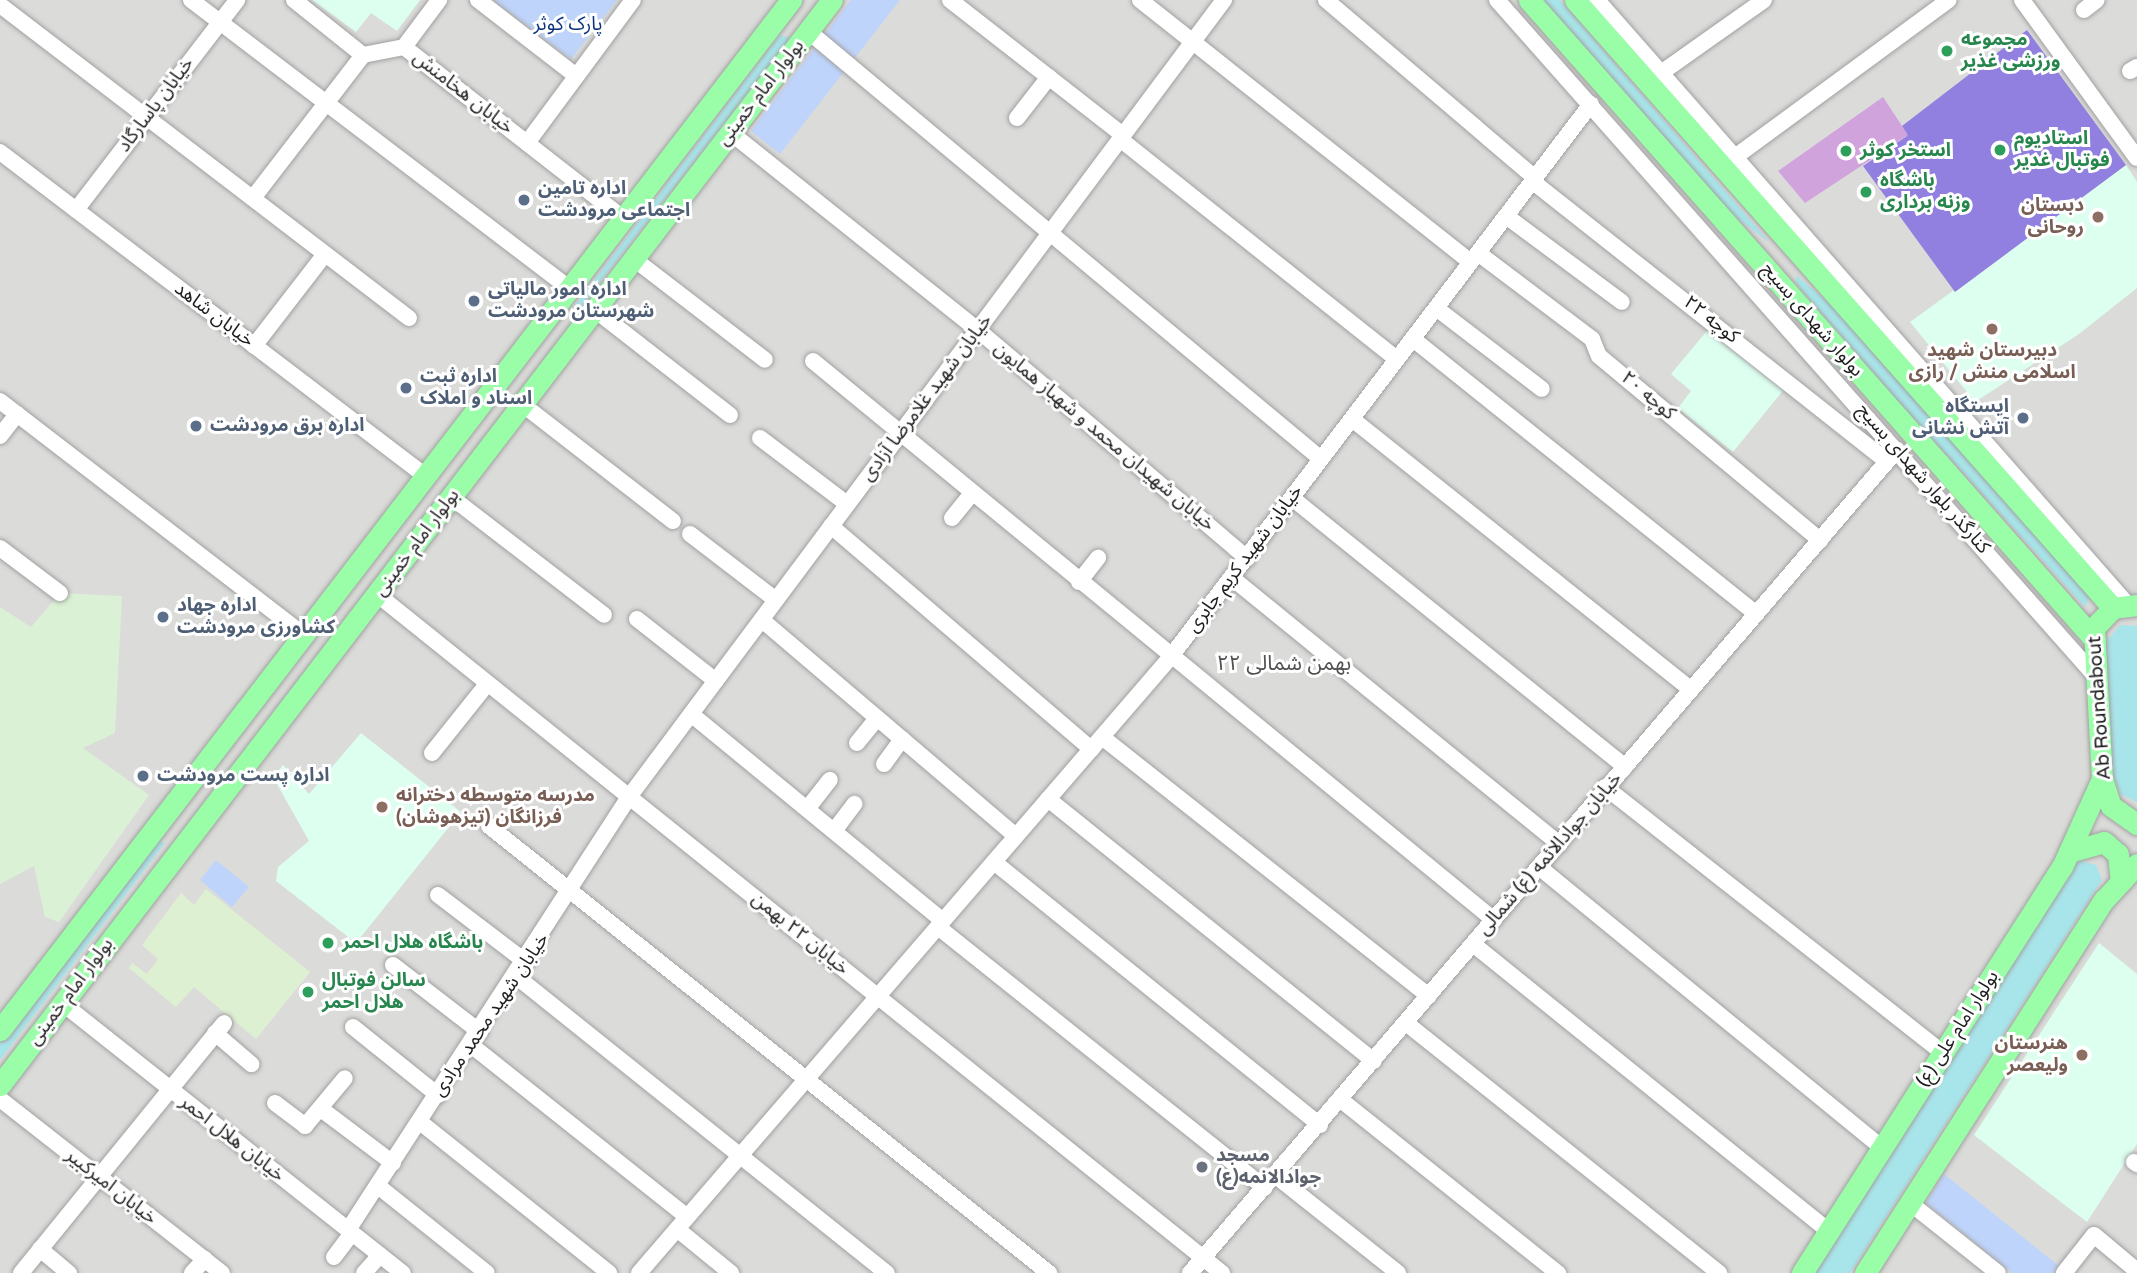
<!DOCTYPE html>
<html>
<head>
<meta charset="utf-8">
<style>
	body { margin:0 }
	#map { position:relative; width:2137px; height:1273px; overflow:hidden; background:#e3efe6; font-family:"Varela Round","Noto Sans Arabic",sans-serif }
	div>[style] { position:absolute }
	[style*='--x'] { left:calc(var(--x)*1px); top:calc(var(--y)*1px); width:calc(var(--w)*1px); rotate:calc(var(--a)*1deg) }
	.residential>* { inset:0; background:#dbdbda }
	.commercial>* { inset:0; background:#def0d2 }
	.education>* { inset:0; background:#dcfff0 }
	.military>* { inset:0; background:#daf1d6 }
	.grass>* { inset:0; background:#a8e5ea }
	.park>* { inset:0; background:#bfd4fa }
	.pitch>* { inset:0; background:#9180df }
	.water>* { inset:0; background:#d1a3dd }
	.roads { filter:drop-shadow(0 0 2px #a1a1a1) drop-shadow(0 0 2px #a1a1a1) }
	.minor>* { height:16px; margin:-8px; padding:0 8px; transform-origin:8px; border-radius:8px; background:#fff }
	.major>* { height:21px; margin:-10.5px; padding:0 10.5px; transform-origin:10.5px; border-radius:10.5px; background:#9afda8 }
	.dots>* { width:19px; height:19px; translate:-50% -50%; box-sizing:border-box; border:4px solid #fff; border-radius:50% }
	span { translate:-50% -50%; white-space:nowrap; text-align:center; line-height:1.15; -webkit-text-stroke:6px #fff; paint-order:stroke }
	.park-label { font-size:19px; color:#0a327d }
	.leisure-label { font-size:19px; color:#27864d; font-weight:700 }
	.left { translate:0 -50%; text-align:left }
	.street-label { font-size:19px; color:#1d1d1d }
	.service-label { font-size:19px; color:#4e5e75; font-weight:700 }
	.right { translate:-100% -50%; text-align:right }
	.education-label { font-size:19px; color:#785e54; font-weight:700 }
	.worship-label { font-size:19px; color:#5b616d; font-weight:700 }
	.neighbourhood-label { font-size:21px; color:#505050 }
</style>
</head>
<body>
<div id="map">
	<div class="residential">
		<div style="clip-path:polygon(0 0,2137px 0,2137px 1273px,0 1273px)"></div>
	</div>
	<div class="commercial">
		<div style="clip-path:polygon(206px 889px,310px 972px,256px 1039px,194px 987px,176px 1007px,129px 968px,132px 963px,147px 974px,158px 959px,142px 945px,181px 893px,194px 905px)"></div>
	</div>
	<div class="education">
		<div style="clip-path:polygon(312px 0,420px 0,397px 31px,371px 13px,356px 32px)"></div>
		<div style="clip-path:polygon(2126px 165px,2137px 182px,2137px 288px,2079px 334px,1975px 402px,1910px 322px)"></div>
		<div style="clip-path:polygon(1711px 326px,1786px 387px,1733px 452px,1678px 408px,1691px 391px,1671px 374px)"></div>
		<div style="clip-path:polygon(361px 733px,461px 812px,356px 943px,276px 881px,278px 867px,309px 841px,273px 777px,283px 765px,309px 794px)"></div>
		<div style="clip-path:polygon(2099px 943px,2137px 974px,2137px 1144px,2087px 1222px,1974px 1135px)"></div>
	</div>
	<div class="military">
		<div style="clip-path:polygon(60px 593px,122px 596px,115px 733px,83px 748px,149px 795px,59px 922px,45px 917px,34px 866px,0 884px,0 607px,31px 627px)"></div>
	</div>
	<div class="grass">
		<div style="clip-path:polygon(1539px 0,1560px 0,1770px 243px,1722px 207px)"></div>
		<div style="clip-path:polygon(780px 35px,790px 38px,572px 318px,570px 312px)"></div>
		<div style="clip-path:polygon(1796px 275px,1829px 303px,2090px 596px,2085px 607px,1889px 391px,1796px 283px)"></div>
		<div style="clip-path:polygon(2120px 625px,2137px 626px,2137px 802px,2120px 794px,2113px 776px,2102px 647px)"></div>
		<div style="clip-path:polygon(155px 839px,165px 843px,0 1060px,0 1044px)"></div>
		<div style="clip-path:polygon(2081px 861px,2096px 865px,2102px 880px,1850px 1273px,1813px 1273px,2071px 867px)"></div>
	</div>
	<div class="park">
		<div style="clip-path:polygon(493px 0,617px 0,571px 59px)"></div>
		<div style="clip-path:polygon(851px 0,900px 0,780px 154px,751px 131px)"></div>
		<div style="clip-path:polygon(216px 860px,249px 887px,232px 907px,200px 880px)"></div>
		<div style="clip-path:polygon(1944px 1174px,2059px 1266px,2053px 1273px,2012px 1273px,1926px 1203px)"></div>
	</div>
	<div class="pitch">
		<div style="clip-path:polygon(2027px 30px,2126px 165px,1955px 292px,1863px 166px,1907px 136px,1902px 126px)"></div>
	</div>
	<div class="water">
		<div style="clip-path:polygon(1883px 97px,1908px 135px,1805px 203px,1778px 171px)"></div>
	</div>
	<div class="roads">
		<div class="minor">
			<div style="--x:191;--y:0;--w:477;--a:37.3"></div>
			<div style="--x:294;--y:0;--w:88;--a:38.6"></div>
			<div style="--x:363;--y:55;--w:42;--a:-11"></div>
			<div style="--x:404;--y:47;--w:279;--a:38"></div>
			<div style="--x:478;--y:0;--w:123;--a:37.7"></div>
			<div style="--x:950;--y:0;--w:219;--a:38"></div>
			<div style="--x:1140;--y:0;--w:422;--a:38.4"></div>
			<div style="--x:1326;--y:0;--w:275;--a:40.4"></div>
			<div style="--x:1497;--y:0;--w:905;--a:48.49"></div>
			<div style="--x:1597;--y:0;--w:804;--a:48.73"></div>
			<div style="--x:2022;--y:0;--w:195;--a:54"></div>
			<div style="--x:0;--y:5;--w:515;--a:37.43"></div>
			<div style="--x:2084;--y:10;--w:16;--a:-38"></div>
			<div style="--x:808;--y:31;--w:668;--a:39.84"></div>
			<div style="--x:404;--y:47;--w:59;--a:-53.3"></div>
			<div style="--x:2130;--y:71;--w:8;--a:-30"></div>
			<div style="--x:1661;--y:73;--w:126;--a:-35.3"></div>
			<div style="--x:1017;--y:118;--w:52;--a:-52"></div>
			<div style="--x:731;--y:133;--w:316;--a:38.6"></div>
			<div style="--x:978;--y:330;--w:353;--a:40.3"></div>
			<div style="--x:1120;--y:139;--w:354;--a:38.5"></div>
			<div style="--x:527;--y:143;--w:178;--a:-53.5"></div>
			<div style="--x:0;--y:152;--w:537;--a:37.28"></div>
			<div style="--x:1735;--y:157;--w:265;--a:-36.3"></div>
			<div style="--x:1532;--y:181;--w:452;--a:38.3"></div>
			<div style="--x:253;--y:198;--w:180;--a:-52.4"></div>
			<div style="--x:76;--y:210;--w:265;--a:-52.5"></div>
			<div style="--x:1506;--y:216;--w:144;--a:36.6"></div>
			<div style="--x:1478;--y:253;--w:143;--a:37"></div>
			<div style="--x:1592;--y:339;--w:18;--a:68"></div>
			<div style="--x:1599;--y:356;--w:288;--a:39.8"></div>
			<div style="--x:634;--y:259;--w:165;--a:37.6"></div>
			<div style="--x:1436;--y:308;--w:133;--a:37.4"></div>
			<div style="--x:595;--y:310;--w:171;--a:37.9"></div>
			<div style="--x:1413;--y:339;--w:440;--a:38.7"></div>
			<div style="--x:254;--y:346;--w:116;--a:-52.3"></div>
			<div style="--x:813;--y:361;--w:881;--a:39.38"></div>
			<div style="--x:0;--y:401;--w:386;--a:37.6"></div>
			<div style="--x:522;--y:404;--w:191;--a:37.8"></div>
			<div style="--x:1352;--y:419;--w:434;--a:38.6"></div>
			<div style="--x:0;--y:436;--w:28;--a:-52"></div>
			<div style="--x:760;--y:438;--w:109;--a:37.2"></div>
			<div style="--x:451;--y:497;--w:193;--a:37.6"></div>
			<div style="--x:1292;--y:498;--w:428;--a:38.9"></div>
			<div style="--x:952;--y:518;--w:32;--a:-51"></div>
			<div style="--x:831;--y:526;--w:343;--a:40.6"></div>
			<div style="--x:690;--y:534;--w:108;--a:37.5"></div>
			<div style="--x:0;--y:548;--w:75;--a:36.9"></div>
			<div style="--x:1232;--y:578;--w:422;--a:39.1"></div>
			<div style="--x:1079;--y:582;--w:31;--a:-52"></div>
			<div style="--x:378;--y:595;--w:1083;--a:38.78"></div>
			<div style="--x:637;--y:619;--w:100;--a:38.1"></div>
			<div style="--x:762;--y:620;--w:333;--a:40.4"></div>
			<div style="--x:691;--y:714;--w:326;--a:39.4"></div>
			<div style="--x:1102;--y:737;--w:417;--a:38.4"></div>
			<div style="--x:857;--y:743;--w:32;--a:-51"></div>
			<div style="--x:432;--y:753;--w:88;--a:-51.4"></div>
			<div style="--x:884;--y:764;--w:31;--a:-54"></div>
			<div style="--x:1605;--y:787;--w:430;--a:38.2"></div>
			<div style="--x:1048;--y:799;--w:418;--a:38.8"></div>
			<div style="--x:807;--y:809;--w:37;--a:-52"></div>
			<div style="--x:489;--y:826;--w:717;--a:38.6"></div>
			<div style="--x:834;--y:831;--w:34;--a:-53"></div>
			<div style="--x:994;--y:862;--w:419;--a:38.9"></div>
			<div style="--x:1539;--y:867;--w:443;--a:39.3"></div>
			<div style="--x:438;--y:895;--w:111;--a:37.3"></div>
			<div style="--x:938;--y:927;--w:418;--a:38.6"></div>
			<div style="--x:1473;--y:944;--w:457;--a:38.9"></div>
			<div style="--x:393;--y:965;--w:110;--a:37.6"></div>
			<div style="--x:517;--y:977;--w:474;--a:38.7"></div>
			<div style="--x:62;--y:1003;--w:435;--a:38.4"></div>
			<div style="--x:1406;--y:1023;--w:401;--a:38.6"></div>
			<div style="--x:353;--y:1027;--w:109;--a:38.7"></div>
			<div style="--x:215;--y:1033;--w:48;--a:40.7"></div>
			<div style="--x:471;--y:1045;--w:276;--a:38.5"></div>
			<div style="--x:0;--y:1099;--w:282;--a:38.1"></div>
			<div style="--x:1341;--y:1100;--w:278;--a:38.6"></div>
			<div style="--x:275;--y:1103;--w:38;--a:37"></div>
			<div style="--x:305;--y:1126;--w:62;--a:-50.2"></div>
			<div style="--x:321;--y:1109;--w:90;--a:36.9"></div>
			<div style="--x:420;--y:1122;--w:242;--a:38.6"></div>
			<div style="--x:2134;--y:1162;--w:4;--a:34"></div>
			<div style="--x:1276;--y:1176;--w:156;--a:38.5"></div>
			<div style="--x:378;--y:1186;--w:139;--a:38.6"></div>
			<div style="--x:1910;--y:1203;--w:112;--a:38.5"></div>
			<div style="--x:677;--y:1229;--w:70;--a:39.2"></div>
			<div style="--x:348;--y:1230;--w:516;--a:-57.02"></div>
			<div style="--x:629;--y:797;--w:995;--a:-53.26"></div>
			<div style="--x:40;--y:1249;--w:38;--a:40"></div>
			<div style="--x:334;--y:1257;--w:30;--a:-53"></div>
			<div style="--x:21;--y:1273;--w:322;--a:-50.9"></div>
			<div style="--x:192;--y:1273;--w:19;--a:-47"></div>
			<div style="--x:364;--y:1273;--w:24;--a:-48"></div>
			<div style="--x:639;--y:1273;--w:811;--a:-49.2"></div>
			<div style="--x:1169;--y:659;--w:697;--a:-52.75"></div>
			<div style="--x:1190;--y:1273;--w:1085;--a:-49.34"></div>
			<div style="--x:2064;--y:1273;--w:48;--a:-51.7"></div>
			<div style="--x:2094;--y:1235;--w:56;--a:39.9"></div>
		</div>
		<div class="major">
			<div style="--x:1529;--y:0;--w:854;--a:48.51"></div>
			<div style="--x:1575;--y:0;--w:812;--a:48.5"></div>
			<div style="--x:2137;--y:605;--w:24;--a:173"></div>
			<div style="--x:2113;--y:608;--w:28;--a:134"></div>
			<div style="--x:2094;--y:628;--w:151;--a:87"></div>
			<div style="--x:2102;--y:779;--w:28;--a:72"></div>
			<div style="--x:2111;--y:806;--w:32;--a:35"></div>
			<div style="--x:2069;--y:852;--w:36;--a:-16"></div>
			<div style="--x:2104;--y:842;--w:18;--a:41"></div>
			<div style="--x:2118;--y:854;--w:27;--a:84"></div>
			<div style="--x:0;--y:1030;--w:1299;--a:-52.48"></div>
			<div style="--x:0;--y:1085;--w:1367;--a:-52.52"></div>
			<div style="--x:1802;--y:1273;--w:482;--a:-57.4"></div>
			<div style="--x:2062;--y:867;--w:97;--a:-65.6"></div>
			<div style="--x:1865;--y:1273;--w:443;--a:-57.4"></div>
			<div style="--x:2104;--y:900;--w:49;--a:-47.5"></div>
		</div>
	</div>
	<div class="dots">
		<div style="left:1947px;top:51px;background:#2e9e5b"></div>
		<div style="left:2000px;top:150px;background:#2e9e5b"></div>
		<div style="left:1846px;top:151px;background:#2e9e5b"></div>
		<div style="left:1866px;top:192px;background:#2e9e5b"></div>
		<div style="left:524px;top:200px;background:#5c6f8a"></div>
		<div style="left:2098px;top:217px;background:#8d6e63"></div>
		<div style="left:474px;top:301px;background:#5c6f8a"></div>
		<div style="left:1992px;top:329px;background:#8d6e63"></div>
		<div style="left:406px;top:388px;background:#5c6f8a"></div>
		<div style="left:2023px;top:418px;background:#5c6f8a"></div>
		<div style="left:196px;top:426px;background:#5c6f8a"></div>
		<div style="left:163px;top:617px;background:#5c6f8a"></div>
		<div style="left:143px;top:776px;background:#5c6f8a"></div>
		<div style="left:382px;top:807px;background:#8d6e63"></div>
		<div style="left:328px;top:943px;background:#2e9e5b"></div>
		<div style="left:308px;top:992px;background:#2e9e5b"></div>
		<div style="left:2082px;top:1055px;background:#8d6e63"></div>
		<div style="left:1202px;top:1167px;background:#6b7280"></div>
	</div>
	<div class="park-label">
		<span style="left:568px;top:25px">پارک کوثر</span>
	</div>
	<div class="leisure-label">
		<span class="left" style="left:1961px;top:51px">مجموعه<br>ورزشی غذیر</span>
		<span class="left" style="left:2014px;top:150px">استادیوم<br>فوتبال غدیر</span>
		<span class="left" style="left:1860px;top:151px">استخر کوثر</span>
		<span class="left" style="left:1880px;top:192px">باشگاه<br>وزنه برداری</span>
		<span class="left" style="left:342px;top:943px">باشگاه هلال احمر</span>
		<span class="left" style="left:322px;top:992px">سالن فوتبال<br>هلال احمر</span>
	</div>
	<div class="street-label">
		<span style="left:463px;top:93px;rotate:38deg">خیابان هخامنش</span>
		<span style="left:761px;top:93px;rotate:-52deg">بولوار امام خمینی</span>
		<span style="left:156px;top:105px;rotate:-53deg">خیابان پاسارگاد</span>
		<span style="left:214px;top:315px;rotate:37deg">خیابان شاهد</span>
		<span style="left:1711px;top:320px;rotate:38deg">کوچه ۲۲</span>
		<span style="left:1812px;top:320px;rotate:49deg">بولوار شهدای بسیج</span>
		<span style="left:1648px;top:396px;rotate:40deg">کوچه ۲۰</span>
		<span style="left:927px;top:398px;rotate:-53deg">خیابان شهید غلامرضا آزادی</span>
		<span style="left:1104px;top:437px;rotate:40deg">خیابان شهیدان محمد و شهباز همایون</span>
		<span style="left:1923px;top:479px;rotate:49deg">کنارگذر بلوار شهدای بسیج</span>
		<span style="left:417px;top:543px;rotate:-53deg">بولوار امام خمینی</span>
		<span style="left:1245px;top:559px;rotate:-53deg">خیابان شهید کریم جابری</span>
		<span style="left:2100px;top:708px;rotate:-94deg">Ab Roundabout</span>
		<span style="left:1550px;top:854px;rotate:-49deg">خیابان جوادالائمه (ع) شمالی</span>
		<span style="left:800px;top:934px;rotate:39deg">خیابان ۲۲ بهمن</span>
		<span style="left:71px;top:992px;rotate:-53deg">بولوار امام خمینی</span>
		<span style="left:491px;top:1015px;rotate:-56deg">خیابان شهید محمد مرادی</span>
		<span style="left:1958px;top:1029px;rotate:-57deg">بولوار امام علی (ع)</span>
		<span style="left:232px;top:1139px;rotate:38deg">خیابان هلال احمر</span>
		<span style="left:111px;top:1187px;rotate:38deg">خیابان امیرکبیر</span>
	</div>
	<div class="service-label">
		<span class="left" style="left:538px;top:200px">اداره تامین<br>اجتماعی مرودشت</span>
		<span class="left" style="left:488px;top:301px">اداره امور مالیاتی<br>شهرستان مرودشت</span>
		<span class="left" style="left:420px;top:388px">اداره ثبت<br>اسناد و املاک</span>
		<span class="right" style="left:2009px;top:418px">ایستگاه<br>آتش نشانی</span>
		<span class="left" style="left:210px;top:426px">اداره برق مرودشت</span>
		<span class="left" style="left:177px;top:617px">اداره جهاد<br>کشاورزی مرودشت</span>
		<span class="left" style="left:157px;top:776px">اداره پست مرودشت</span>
	</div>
	<div class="education-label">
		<span class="right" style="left:2084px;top:217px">دبستان<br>روحانی</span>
		<span style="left:1992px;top:362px">دبیرستان شهید<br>اسلامی منش / رازی</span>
		<span class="left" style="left:396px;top:807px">مدرسه متوسطه دخترانه<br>فرزانگان (تیزهوشان)</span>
		<span class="right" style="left:2068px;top:1055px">هنرستان<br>ولیعصر</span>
	</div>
	<div class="worship-label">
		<span class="left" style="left:1216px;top:1167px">مسجد<br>جوادالانمه(ع)</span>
	</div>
	<div class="neighbourhood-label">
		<span style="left:1284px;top:664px">۲۲ بهمن شمالی</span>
	</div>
</div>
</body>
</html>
